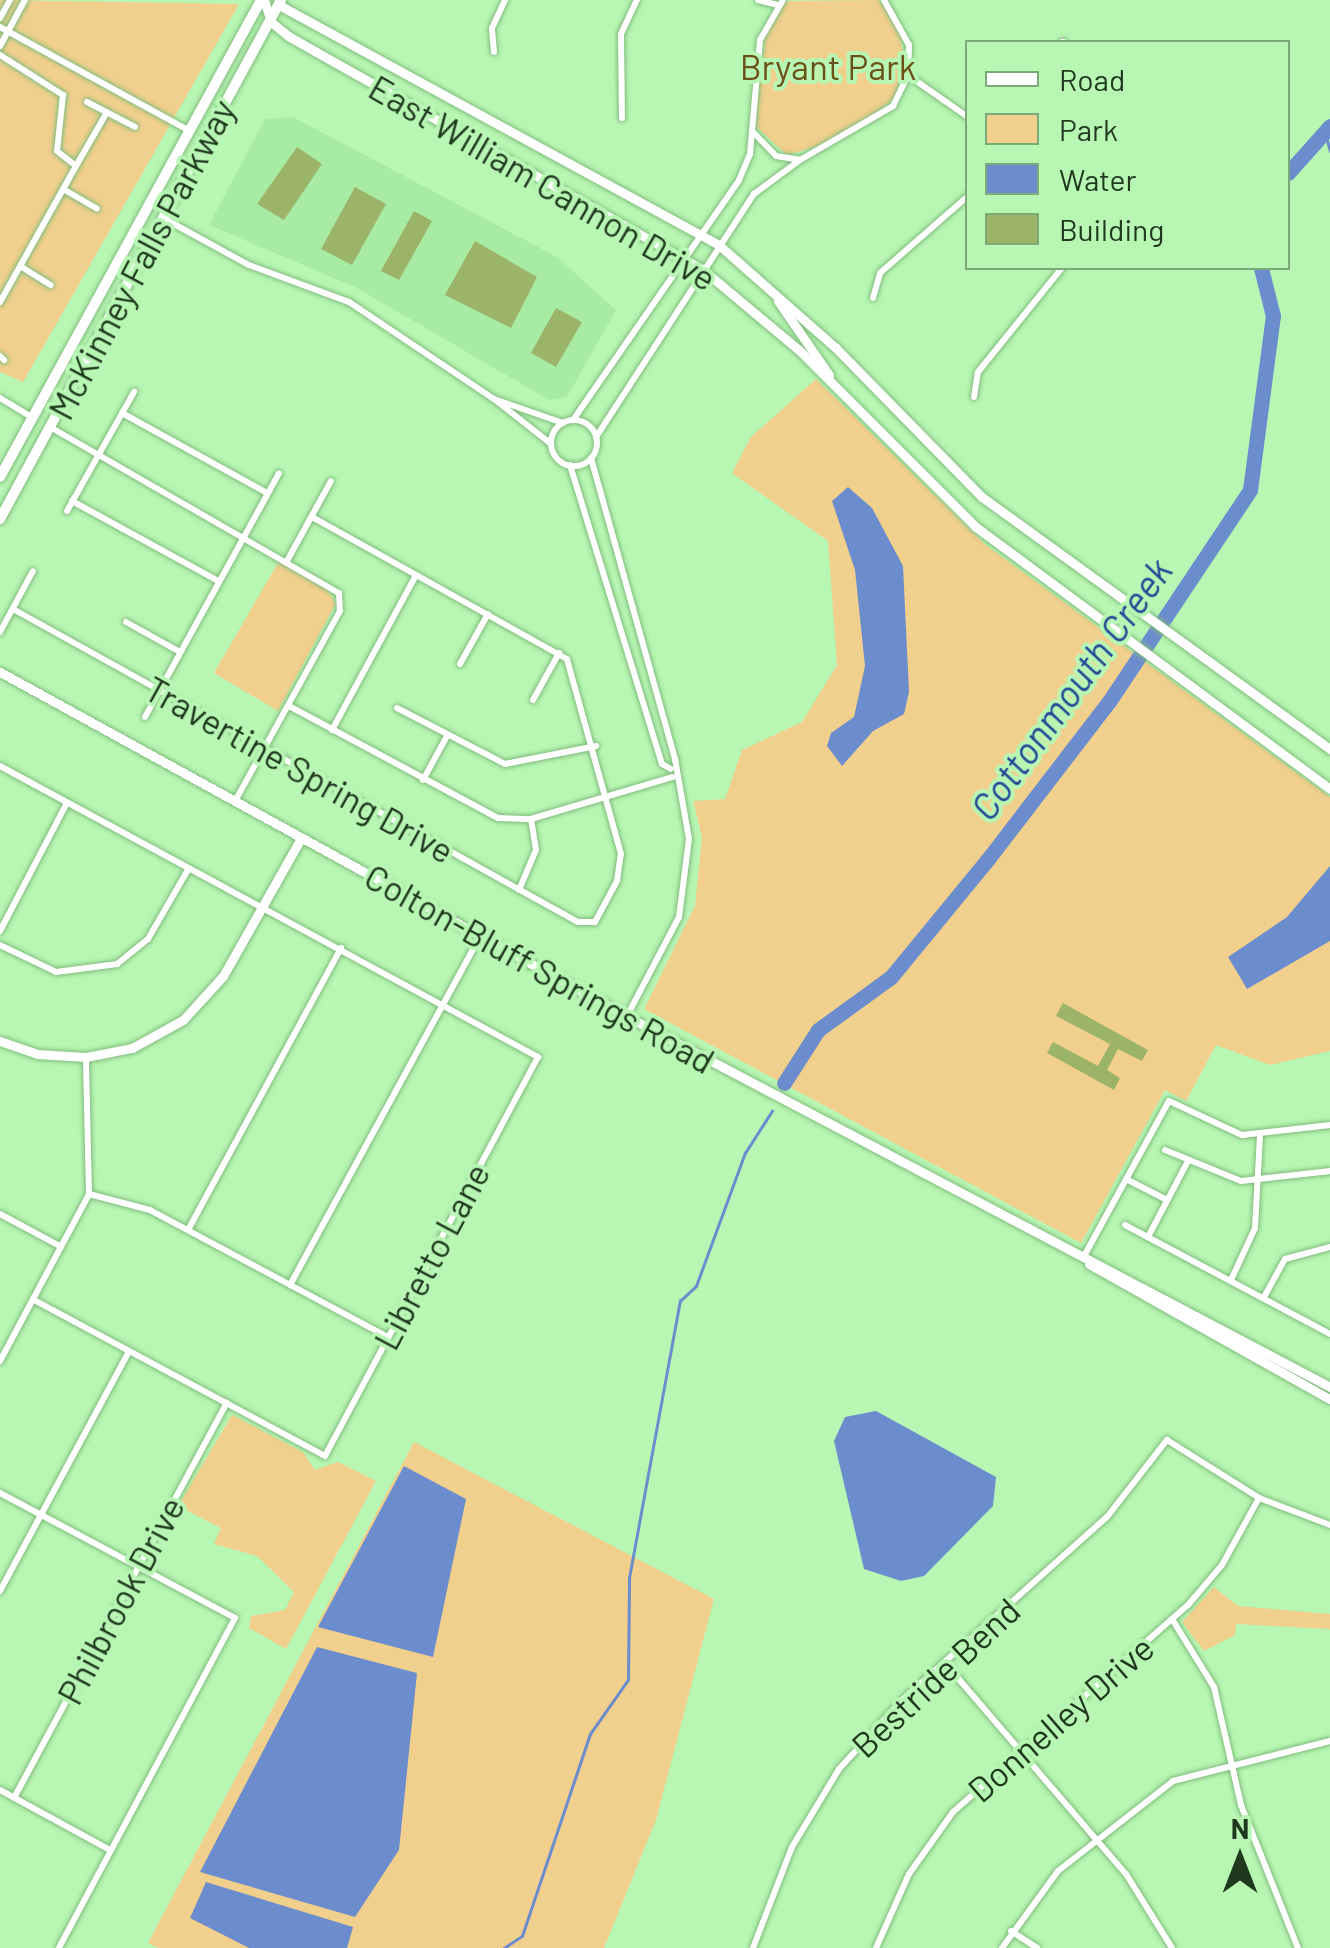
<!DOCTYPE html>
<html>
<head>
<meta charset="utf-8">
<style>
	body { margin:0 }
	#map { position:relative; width:1330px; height:1948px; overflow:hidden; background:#b8f6b4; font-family:Barlow,sans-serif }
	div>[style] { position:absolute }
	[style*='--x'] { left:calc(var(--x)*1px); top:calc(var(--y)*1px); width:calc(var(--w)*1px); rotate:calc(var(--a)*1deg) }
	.built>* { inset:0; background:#a8eba4 }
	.green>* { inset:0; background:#f1cf8d }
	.water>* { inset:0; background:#6c8dcd }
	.stream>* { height:2.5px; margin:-1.25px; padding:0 1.25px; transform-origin:1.25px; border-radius:1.25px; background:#6c8dcd }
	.river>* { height:15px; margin:-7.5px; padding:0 7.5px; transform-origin:7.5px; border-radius:7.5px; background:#6c8dcd }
	.building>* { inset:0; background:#9cb468 }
	.roads { filter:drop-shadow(0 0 2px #81bd7d) drop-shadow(0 0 2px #81bd7d) }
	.minor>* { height:6px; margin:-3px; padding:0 3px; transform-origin:3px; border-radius:3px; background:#fff }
	.minor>.ring { margin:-3px; padding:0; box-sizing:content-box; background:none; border:6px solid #fff; border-radius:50% }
	.tertiary>* { height:9px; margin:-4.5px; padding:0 4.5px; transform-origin:4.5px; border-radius:4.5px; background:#fff }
	.secondary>* { height:10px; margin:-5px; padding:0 5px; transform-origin:5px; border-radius:5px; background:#fff }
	span { translate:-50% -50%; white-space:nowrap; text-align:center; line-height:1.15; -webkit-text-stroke:8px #b8f6b4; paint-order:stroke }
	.park-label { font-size:35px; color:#6b5117 }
	.street-label { font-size:35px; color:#1f381e }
	.water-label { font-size:38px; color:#254997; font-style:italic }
	.legend { position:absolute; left:965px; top:40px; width:325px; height:230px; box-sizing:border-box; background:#b8f6b4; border:2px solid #7baa78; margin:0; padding:12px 18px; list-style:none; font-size:30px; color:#1f381e }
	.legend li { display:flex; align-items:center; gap:20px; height:50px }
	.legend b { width:50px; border:2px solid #7baa78 }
	.north { position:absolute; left:1190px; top:1808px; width:100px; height:100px; -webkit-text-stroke:8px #b8f6b4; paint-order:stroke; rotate:0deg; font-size:28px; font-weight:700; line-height:40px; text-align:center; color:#1f381e }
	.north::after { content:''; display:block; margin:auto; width:35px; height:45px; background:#1f381e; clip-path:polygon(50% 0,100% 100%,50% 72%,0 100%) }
</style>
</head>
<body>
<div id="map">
	<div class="built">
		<div style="clip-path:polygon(293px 117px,557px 257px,616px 310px,567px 397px,549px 400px,357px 288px,209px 225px,265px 119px)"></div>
	</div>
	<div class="green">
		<div style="clip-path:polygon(0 0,239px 4px,23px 382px,0 372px)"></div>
		<div style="clip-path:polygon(787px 1px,879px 0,899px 27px,905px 64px,895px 97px,874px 116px,829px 143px,787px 155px,755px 126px,766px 31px)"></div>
		<div style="clip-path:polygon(816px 379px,986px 545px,1330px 797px,1330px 1051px,1270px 1065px,1216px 1045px,1186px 1101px,1165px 1090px,1081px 1243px,644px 1009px,695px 906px,702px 837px,693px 801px,725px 799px,742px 750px,802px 722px,837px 665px,828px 541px,732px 473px,751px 437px)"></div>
		<div style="clip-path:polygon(279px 561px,326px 588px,336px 603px,278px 711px,214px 673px)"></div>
		<div style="clip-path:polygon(232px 1415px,303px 1452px,315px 1470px,338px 1462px,376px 1481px,286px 1649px,249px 1628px,251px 1616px,285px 1610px,294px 1592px,257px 1556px,214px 1544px,221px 1528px,178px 1506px)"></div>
		<div style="clip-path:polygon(414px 1442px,714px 1599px,656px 1820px,604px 1948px,158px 1948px,148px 1943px)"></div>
		<div style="clip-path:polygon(1214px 1587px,1238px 1606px,1330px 1614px,1330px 1629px,1236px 1624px,1235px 1635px,1204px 1651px,1182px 1622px)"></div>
	</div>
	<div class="water">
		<div style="clip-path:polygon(848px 487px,872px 508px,903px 566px,909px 692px,904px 714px,873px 731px,842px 766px,827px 746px,831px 733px,854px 717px,865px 666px,855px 570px,832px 501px)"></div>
		<div style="clip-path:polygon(1330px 866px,1330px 941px,1247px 989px,1228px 957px,1287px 917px)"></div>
		<div style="clip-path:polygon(876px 1411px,996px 1477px,993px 1506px,924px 1576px,901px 1581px,864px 1569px,834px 1441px,845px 1417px)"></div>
		<div style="clip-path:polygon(404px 1466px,466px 1499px,433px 1657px,318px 1627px)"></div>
		<div style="clip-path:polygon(317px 1647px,417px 1673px,399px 1850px,355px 1917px,200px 1872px)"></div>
		<div style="clip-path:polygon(206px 1882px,353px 1927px,347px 1948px,249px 1948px,190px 1918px)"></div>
	</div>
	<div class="stream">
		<div style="--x:1325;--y:131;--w:20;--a:75"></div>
		<div style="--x:504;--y:1948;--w:22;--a:-34"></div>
		<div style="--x:522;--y:1936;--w:213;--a:-71.4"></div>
		<div style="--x:590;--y:1734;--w:66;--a:-54.9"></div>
		<div style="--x:628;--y:1680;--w:102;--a:-89.4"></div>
		<div style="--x:629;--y:1578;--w:282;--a:-79.6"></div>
		<div style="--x:680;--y:1301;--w:22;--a:-43"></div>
		<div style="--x:696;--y:1286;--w:142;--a:-69.8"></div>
		<div style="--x:745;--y:1153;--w:50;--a:-57.3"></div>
	</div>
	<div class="river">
		<div style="--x:1288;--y:173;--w:63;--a:-48.2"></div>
		<div style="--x:784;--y:1083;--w:63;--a:-57.3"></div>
		<div style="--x:818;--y:1030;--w:90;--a:-36"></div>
		<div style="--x:891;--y:977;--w:153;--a:-50.6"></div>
		<div style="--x:988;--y:859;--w:200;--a:-52.5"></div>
		<div style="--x:1110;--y:700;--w:252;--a:-56.3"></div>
		<div style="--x:1250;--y:490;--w:176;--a:-82.5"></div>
		<div style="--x:1273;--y:316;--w:49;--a:-104"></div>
	</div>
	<div class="building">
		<div style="clip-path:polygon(297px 147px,322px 164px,284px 220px,257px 204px)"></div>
		<div style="clip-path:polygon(355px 187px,386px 204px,352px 265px,321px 249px)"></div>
		<div style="clip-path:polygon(414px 211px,432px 221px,399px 280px,381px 271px)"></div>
		<div style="clip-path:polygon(475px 241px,537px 277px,511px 328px,445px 295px)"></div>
		<div style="clip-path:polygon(556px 308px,582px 322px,556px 367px,531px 353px)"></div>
		<div style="clip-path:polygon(1063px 1003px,1148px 1050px,1142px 1061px,1118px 1049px,1107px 1070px,1120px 1078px,1114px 1090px,1047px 1053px,1053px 1042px,1098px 1066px,1110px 1044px,1056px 1016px)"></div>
	</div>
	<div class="roads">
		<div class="minor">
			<div style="--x:758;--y:0;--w:21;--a:14"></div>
			<div style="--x:0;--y:18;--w:21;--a:-61"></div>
			<div style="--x:0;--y:27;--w:214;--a:28.7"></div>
			<div style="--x:1062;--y:42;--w:2;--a:0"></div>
			<div style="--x:0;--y:46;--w:52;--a:-61.5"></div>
			<div style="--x:494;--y:52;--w:24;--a:-95"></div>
			<div style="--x:492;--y:28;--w:31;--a:-65"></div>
			<div style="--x:0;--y:55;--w:75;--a:32.4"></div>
			<div style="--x:63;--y:95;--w:56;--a:96.1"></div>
			<div style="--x:57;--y:151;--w:24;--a:38"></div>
			<div style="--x:76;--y:166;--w:156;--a:119.2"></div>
			<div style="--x:909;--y:76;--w:72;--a:34.8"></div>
			<div style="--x:87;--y:102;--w:54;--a:27.5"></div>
			<div style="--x:622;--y:118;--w:84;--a:-90.7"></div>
			<div style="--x:621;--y:34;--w:38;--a:-65"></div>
			<div style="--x:753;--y:132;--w:33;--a:46"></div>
			<div style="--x:776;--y:156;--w:24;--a:9"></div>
			<div style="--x:800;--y:160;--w:108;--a:-30.1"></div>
			<div style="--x:893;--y:106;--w:34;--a:-64"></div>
			<div style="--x:908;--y:75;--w:30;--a:-88"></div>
			<div style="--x:909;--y:45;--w:51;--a:-119.1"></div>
			<div style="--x:76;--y:166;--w:62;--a:-60.1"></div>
			<div style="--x:63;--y:189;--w:39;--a:30"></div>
			<div style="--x:163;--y:218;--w:98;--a:28.7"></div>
			<div style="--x:249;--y:265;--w:107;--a:20.3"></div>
			<div style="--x:349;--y:302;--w:174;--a:33.8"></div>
			<div style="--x:494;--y:399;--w:73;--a:19.2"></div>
			<div style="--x:20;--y:266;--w:36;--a:32"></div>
			<div style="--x:873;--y:298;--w:26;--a:-74"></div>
			<div style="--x:880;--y:273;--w:117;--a:-41.2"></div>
			<div style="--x:0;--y:356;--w:6;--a:45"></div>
			<div style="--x:974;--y:397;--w:25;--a:-81"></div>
			<div style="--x:978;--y:372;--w:134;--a:-51.1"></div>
			<div style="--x:0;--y:398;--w:37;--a:31"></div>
			<div style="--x:494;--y:399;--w:71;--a:38.2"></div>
			<div style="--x:122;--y:413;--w:166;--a:28.9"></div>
			<div style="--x:573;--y:420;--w:292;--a:-55.3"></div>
			<div style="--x:739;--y:180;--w:28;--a:-67"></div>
			<div style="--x:750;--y:154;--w:114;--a:-85"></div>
			<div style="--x:760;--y:40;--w:46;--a:-60.1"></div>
			<div class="ring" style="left:551px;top:420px;width:40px;height:40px"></div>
			<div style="--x:50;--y:427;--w:333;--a:29.9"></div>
			<div style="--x:339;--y:593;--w:18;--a:87"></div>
			<div style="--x:340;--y:611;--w:217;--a:118.9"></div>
			<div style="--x:596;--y:437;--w:290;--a:-57"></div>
			<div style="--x:754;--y:194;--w:57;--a:-36.5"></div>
			<div style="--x:591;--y:458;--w:313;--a:74.4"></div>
			<div style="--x:675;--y:759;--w:81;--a:80.1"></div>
			<div style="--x:689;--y:839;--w:79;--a:97.3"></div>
			<div style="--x:679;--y:917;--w:112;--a:117.7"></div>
			<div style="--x:570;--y:465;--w:313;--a:72.9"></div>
			<div style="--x:662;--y:764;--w:10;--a:29"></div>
			<div style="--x:72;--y:501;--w:166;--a:28.7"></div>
			<div style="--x:67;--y:511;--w:137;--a:-60.6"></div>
			<div style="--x:287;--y:561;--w:91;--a:-61.2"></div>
			<div style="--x:13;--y:609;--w:646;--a:28.99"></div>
			<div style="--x:578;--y:922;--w:17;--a:0"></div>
			<div style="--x:595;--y:922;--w:47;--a:-61.8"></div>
			<div style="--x:617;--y:881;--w:27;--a:-82"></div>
			<div style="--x:621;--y:854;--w:202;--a:-105.5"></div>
			<div style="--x:567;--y:659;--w:292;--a:-150.9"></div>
			<div style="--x:126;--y:622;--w:62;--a:29.1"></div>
			<div style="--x:0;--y:632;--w:69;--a:-61.6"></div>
			<div style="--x:460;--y:664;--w:57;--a:-60.8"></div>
			<div style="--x:533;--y:700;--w:54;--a:-61"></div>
			<div style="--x:289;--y:706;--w:237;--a:28.2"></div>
			<div style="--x:498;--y:818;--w:33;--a:2"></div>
			<div style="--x:531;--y:819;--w:148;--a:-16.5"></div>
			<div style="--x:397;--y:708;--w:122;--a:27.4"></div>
			<div style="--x:505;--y:764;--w:93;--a:-11.2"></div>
			<div style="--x:145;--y:717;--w:278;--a:-61.2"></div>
			<div style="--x:332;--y:730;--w:176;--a:-61.5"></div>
			<div style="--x:0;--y:766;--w:612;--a:28.41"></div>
			<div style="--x:538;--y:1057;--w:452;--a:118.1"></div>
			<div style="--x:325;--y:1456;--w:330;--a:-151.8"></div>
			<div style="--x:423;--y:780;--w:50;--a:-61.4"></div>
			<div style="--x:519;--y:890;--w:43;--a:-67"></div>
			<div style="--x:536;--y:850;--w:31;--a:-99"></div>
			<div style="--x:0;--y:931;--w:144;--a:-62.4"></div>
			<div style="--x:0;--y:945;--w:62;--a:25.7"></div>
			<div style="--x:56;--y:972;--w:62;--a:-7.5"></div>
			<div style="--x:117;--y:964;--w:40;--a:-39"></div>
			<div style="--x:148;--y:939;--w:82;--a:-60"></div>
			<div style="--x:1165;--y:1150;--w:82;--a:22.2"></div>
			<div style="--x:1241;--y:1181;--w:90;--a:-6.4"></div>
			<div style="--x:1126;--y:1179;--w:46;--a:27.1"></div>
			<div style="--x:89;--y:1194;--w:63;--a:14.7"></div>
			<div style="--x:150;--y:1210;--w:270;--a:28.1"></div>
			<div style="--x:0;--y:1214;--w:68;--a:28.1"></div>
			<div style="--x:1125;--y:1225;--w:232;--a:28"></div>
			<div style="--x:188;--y:1230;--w:321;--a:-61.5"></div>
			<div style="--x:1148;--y:1237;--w:84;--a:-62.2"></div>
			<div style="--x:1083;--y:1258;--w:179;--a:-61.3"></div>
			<div style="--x:1169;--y:1101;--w:81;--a:25"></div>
			<div style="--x:1242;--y:1135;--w:89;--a:-6.5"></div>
			<div style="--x:1231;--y:1280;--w:57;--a:-65.2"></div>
			<div style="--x:1255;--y:1228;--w:91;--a:-86.9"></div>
			<div style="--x:290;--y:1285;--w:397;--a:-61.4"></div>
			<div style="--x:1264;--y:1297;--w:43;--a:-61.1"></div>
			<div style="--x:1285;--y:1259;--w:47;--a:-14.9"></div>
			<div style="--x:0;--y:1361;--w:189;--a:-61.9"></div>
			<div style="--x:89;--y:1194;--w:137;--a:-91.3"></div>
			<div style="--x:0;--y:1493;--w:266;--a:28"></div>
			<div style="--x:235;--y:1618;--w:374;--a:118.1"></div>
			<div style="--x:0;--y:1591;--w:272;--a:-61.7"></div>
			<div style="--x:1172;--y:1619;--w:80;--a:58.3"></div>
			<div style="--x:1214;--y:1687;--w:121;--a:77.1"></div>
			<div style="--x:1241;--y:1805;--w:154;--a:68.3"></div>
			<div style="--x:945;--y:1663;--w:278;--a:49.4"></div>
			<div style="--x:1126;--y:1874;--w:87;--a:58.1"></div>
			<div style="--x:0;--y:1790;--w:125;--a:28.6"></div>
			<div style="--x:14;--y:1798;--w:449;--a:-61.7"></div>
			<div style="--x:1011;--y:1931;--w:31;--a:33"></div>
			<div style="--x:753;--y:1948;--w:108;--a:-68.9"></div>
			<div style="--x:792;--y:1847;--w:91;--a:-58.9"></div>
			<div style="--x:839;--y:1769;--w:92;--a:-47.6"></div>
			<div style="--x:901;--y:1701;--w:276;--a:-41.8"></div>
			<div style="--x:1107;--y:1517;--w:98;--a:-52.1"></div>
			<div style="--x:1167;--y:1440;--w:109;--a:32.2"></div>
			<div style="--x:1259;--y:1498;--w:76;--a:20.8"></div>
			<div style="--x:876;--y:1948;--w:81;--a:-66"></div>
			<div style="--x:909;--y:1874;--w:76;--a:-54.6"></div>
			<div style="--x:953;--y:1812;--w:313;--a:-41.4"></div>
			<div style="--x:1188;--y:1605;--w:52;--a:-49.6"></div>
			<div style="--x:1222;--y:1565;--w:77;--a:-61.1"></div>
			<div style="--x:1002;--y:1948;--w:95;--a:-54"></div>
			<div style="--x:1058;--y:1871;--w:146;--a:-38"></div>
			<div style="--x:1173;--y:1781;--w:162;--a:-14.3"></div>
		</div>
		<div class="tertiary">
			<div style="--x:264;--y:0;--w:23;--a:72"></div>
			<div style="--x:271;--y:22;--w:22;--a:39"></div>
			<div style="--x:288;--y:36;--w:475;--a:29.4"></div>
			<div style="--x:702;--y:269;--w:126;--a:39.9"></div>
			<div style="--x:799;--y:350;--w:250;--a:45"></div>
			<div style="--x:976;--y:527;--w:440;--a:36.5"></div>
			<div style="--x:279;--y:5;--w:501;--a:28.61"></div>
			<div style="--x:719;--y:245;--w:156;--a:41.4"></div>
			<div style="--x:836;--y:348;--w:209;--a:45.6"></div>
			<div style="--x:982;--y:497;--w:430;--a:35.9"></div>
			<div style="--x:778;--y:301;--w:90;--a:55.4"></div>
			<div style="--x:0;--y:672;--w:731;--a:28.77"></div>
			<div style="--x:641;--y:1024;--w:779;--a:27.78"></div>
			<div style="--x:0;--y:1041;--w:39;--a:19"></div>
			<div style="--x:37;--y:1054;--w:49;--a:3.5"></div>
			<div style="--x:86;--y:1057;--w:47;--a:-11.1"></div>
			<div style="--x:132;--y:1048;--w:58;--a:-28.8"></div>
			<div style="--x:183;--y:1020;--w:59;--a:-47.7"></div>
			<div style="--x:223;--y:976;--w:159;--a:-60.5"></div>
			<div style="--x:1089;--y:1264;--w:276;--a:29.3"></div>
		</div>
		<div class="secondary">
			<div style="--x:0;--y:477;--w:544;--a:-61.31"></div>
			<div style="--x:0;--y:519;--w:590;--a:-61.57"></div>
		</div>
	</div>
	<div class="park-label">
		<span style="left:828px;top:66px">Bryant Park</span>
	</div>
	<div class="street-label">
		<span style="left:543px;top:182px;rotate:30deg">East William Cannon Drive</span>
		<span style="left:141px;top:259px;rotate:-62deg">McKinney Falls Parkway</span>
		<span style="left:300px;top:769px;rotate:29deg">Travertine Spring Drive</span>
		<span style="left:540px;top:968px;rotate:29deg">Colton-Bluff Springs Road</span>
		<span style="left:431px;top:1256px;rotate:-62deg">Libretto Lane</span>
		<span style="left:120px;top:1600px;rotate:-62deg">Philbrook Drive</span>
		<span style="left:935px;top:1677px;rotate:-43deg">Bestride Bend</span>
		<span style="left:1060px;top:1718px;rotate:-41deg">Donnelley Drive</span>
	</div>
	<div class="water-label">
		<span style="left:1071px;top:689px;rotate:-54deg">Cottonmouth Creek</span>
	</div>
	<ul class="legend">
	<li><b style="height:12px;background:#fff"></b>Road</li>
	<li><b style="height:28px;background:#f1cf8d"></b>Park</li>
	<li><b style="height:28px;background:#6c8dcd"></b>Water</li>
	<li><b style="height:28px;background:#9cb468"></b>Building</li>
	</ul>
	<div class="north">N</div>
</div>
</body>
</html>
